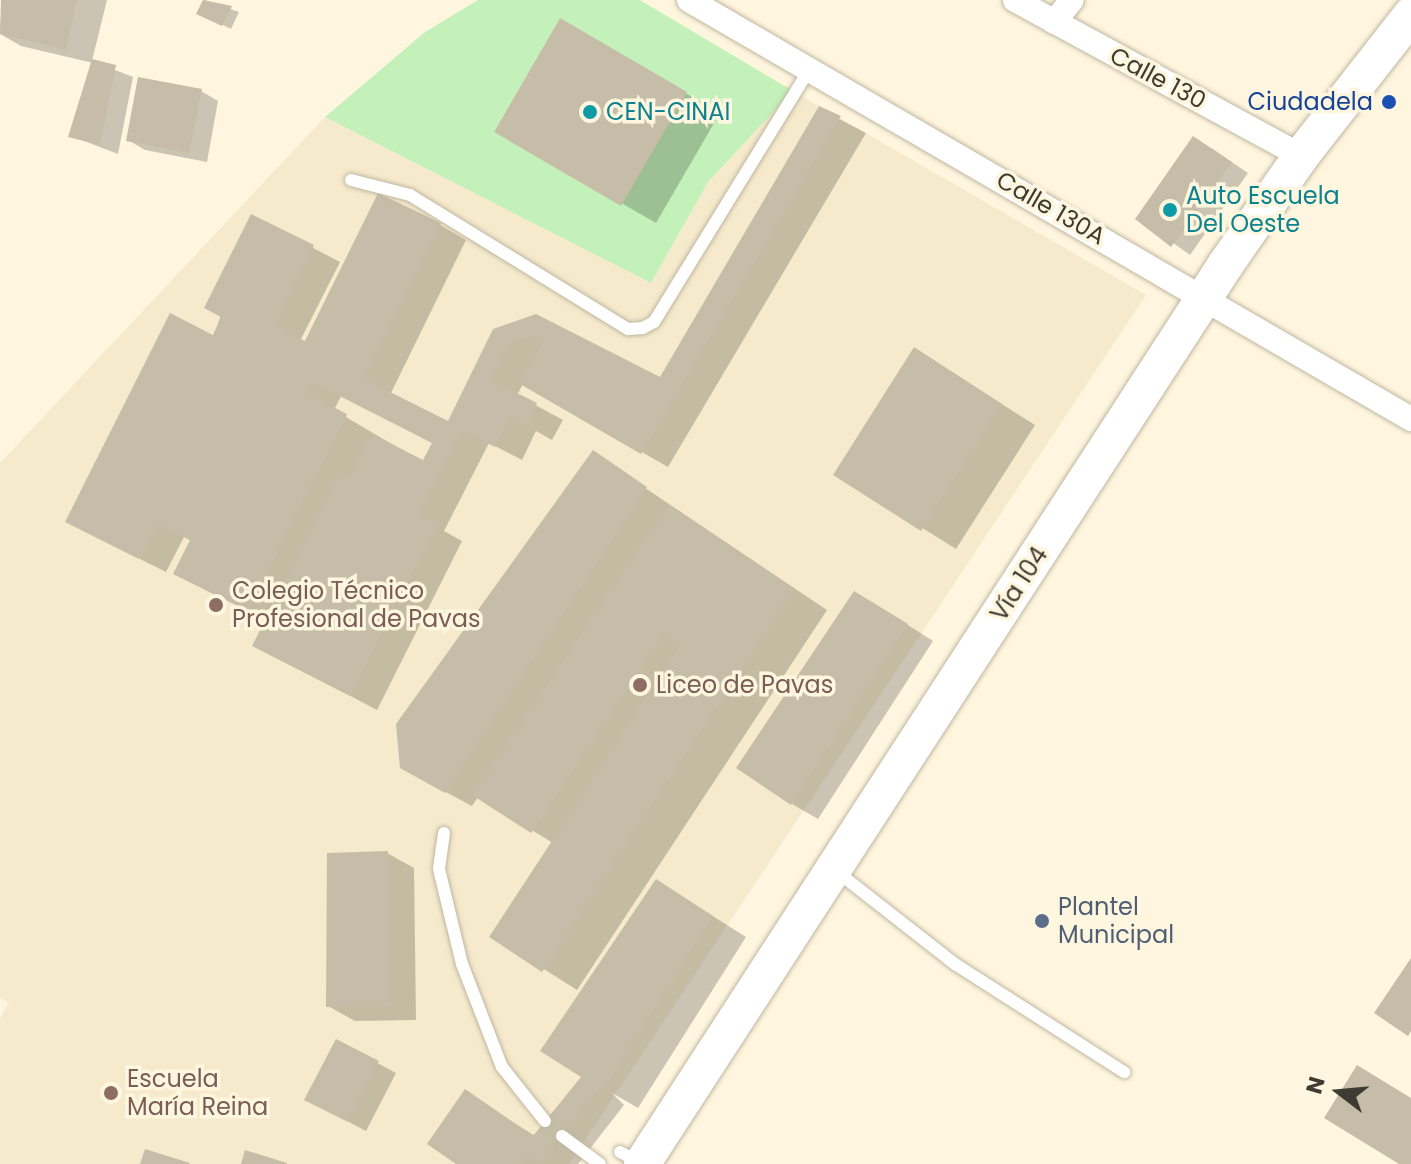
<!DOCTYPE html>
<html>
<head>
<meta charset="utf-8">
<style>
	body { margin:0 }
	#map { position:relative; width:1411px; height:1164px; overflow:hidden; background:#fff6df; font-family:Poppins,sans-serif }
	div>[style] { position:absolute }
	[style*='--x'] { left:calc(var(--x)*1px); top:calc(var(--y)*1px); width:calc(var(--w)*1px); rotate:calc(var(--a)*1deg) }
	.built>* { inset:0; background:#f6eacc }
	.green>* { inset:0; background:#c4f1b9 }
	.shadow>* { inset:0; background:#0003 }
	.building>* { inset:0; background:#c5bda7 }
	.roads { filter:drop-shadow(0 0 2px #c0b7a2) drop-shadow(0 0 2px #c0b7a2) }
	.service>* { height:12px; margin:-6px; padding:0 6px; transform-origin:6px; border-radius:6px; background:#fff }
	.minor>* { height:24px; margin:-12px; padding:0 12px; transform-origin:12px; border-radius:12px; background:#fff }
	.secondary>* { height:36px; margin:-18px; padding:0 18px; transform-origin:18px; border-radius:18px; background:#fff }
	.dots>* { width:22px; height:22px; translate:-50% -50%; box-sizing:border-box; border:4px solid #fff6df; border-radius:50% }
	span { translate:-50% -50%; white-space:nowrap; text-align:center; line-height:1.15; -webkit-text-stroke:7px #fff6df; paint-order:stroke }
	.street-label { font-size:24px; color:#3e3b32 }
	.transit-label { font-size:24px; color:#164399 }
	.right { translate:-100% -50%; text-align:right }
	.culture-label { font-size:24px; color:#0d838f }
	.left { translate:0 -50%; text-align:left }
	.education-label { font-size:24px; color:#785e54 }
	.service-label { font-size:24px; color:#4e5e75 }
	.north { position:absolute; left:1299px; top:1052px; width:80px; height:80px; -webkit-text-stroke:6px #fff6df; paint-order:stroke; rotate:286deg; font-size:22px; font-weight:700; line-height:32px; text-align:center; color:#3e3b32 }
	.north::after { content:''; display:block; margin:auto; width:28px; height:36px; background:#3e3b32; clip-path:polygon(50% 0,100% 100%,50% 72%,0 100%) }
</style>
</head>
<body>
<div id="map">
	<div class="built">
		<div style="clip-path:polygon(793px 91px,1146px 295px,569px 1164px,0 1164px,0 1018px,9px 1003px,0 998px,0 463px,325px 117px,651px 283px,708px 182px)"></div>
	</div>
	<div class="green">
		<div style="clip-path:polygon(evenodd,478px 0,640px 0,793px 91px,708px 182px,651px 283px,325px 117px,425px 32px,478px 0,560px 18px,621px 205px,494px 132px,560px 18px)"></div>
	</div>
	<div class="shadow">
		<div style="clip-path:polygon(16px 0,107px 0,92px 61px,133px 77px,118px 154px,71px 136px,93px 63px,21px 46px,0 34px,2px 2px)"></div>
		<div style="clip-path:polygon(205px 0,239px 12px,231px 29px,199px 13px)"></div>
		<div style="clip-path:polygon(560px 21px,720px 113px,656px 223px,496px 131px)"></div>
		<div style="clip-path:polygon(201px 91px,218px 101px,207px 162px,145px 150px,128px 140px)"></div>
		<div style="clip-path:polygon(evenodd,820px 109px,866px 133px,668px 467px,523px 384px,517px 395px,563px 420px,552px 440px,536px 431px,522px 460px,489px 443px,444px 531px,462px 541px,377px 710px,254px 645px,267px 620px,202px 588px,192px 541px,184px 537px,166px 572px,94px 536px,214px 337px,252px 216px,340px 262px,300px 341px,306px 344px,440px 225px,466px 240px,390px 395px,448px 424px,494px 331px,536px 316px,661px 379px,820px 109px,341px 396px,434px 443px,424px 463px,334px 410px,341px 396px)"></div>
		<div style="clip-path:polygon(1211px 148px,1248px 173px,1190px 255px,1138px 218px)"></div>
		<div style="clip-path:polygon(948px 370px,1035px 425px,956px 549px,836px 474px)"></div>
		<div style="clip-path:polygon(593px 453px,827px 610px,577px 990px,492px 936px,553px 843px,478px 797px,472px 806px,429px 783px)"></div>
		<div style="clip-path:polygon(881px 608px,933px 641px,818px 819px,792px 804px)"></div>
		<div style="clip-path:polygon(387px 853px,414px 868px,416px 1020px,355px 1021px,328px 1006px)"></div>
		<div style="clip-path:polygon(657px 881px,746px 937px,638px 1108px,612px 1093px,624px 1105px,578px 1164px,459px 1164px,465px 1092px,535px 1136px,582px 1079px)"></div>
		<div style="clip-path:polygon(336px 1041px,396px 1073px,366px 1131px,324px 1109px)"></div>
	</div>
	<div class="building">
		<div style="clip-path:polygon(1px 0,77px 0,66px 50px,0 34px)"></div>
		<div style="clip-path:polygon(203px 0,232px 6px,222px 26px,196px 14px)"></div>
		<div style="clip-path:polygon(560px 18px,687px 92px,621px 206px,494px 132px)"></div>
		<div style="clip-path:polygon(92px 59px,116px 65px,100px 145px,68px 137px)"></div>
		<div style="clip-path:polygon(138px 77px,202px 89px,189px 153px,126px 141px)"></div>
		<div style="clip-path:polygon(819px 106px,841px 116px,641px 454px,520px 384px,544px 341px,534px 336px,510px 343px,491px 380px,537px 403px,526px 426px,509px 418px,495px 447px,462px 430px,418px 515px,437px 524px,350px 696px,252px 646px,339px 473px,350px 478px,372px 434px,423px 460px,432px 443px,314px 383px,308px 394px,347px 414px,248px 611px,173px 574px,190px 540px,157px 524px,139px 559px,65px 522px,170px 313px,213px 335px,221px 317px,204px 308px,251px 214px,314px 245px,275px 326px,305px 341px,378px 193px,441px 223px,364px 379px,448px 421px,493px 329px,536px 314px,660px 377px)"></div>
		<div style="clip-path:polygon(1193px 136px,1232px 162px,1171px 247px,1135px 219px)"></div>
		<div style="clip-path:polygon(914px 347px,1002px 404px,921px 531px,833px 475px)"></div>
		<div style="clip-path:polygon(593px 450px,647px 487px,445px 793px,400px 768px,396px 724px)"></div>
		<div style="clip-path:polygon(669px 505px,794px 589px,542px 972px,489px 937px,681px 644px,664px 633px,531px 833px,472px 795px)"></div>
		<div style="clip-path:polygon(854px 591px,908px 624px,791px 805px,736px 768px)"></div>
		<div style="clip-path:polygon(388px 851px,390px 1006px,326px 1007px,327px 853px)"></div>
		<div style="clip-path:polygon(656px 879px,713px 916px,603px 1090px,599px 1088px,540px 1164px,527px 1156px,522px 1164px,456px 1164px,427px 1144px,465px 1089px,533px 1136px,581px 1077px,540px 1051px)"></div>
		<div style="clip-path:polygon(1411px 958px,1411px 1031px,1408px 1036px,1374px 1013px)"></div>
		<div style="clip-path:polygon(336px 1039px,379px 1061px,348px 1122px,304px 1100px)"></div>
		<div style="clip-path:polygon(1357px 1065px,1411px 1098px,1411px 1164px,1399px 1164px,1324px 1118px)"></div>
		<div style="clip-path:polygon(145px 1149px,190px 1163px,189px 1164px,140px 1164px)"></div>
		<div style="clip-path:polygon(245px 1150px,287px 1163px,287px 1164px,241px 1164px)"></div>
	</div>
	<div class="roads">
		<div class="service">
			<div style="--x:351;--y:180;--w:61;--a:14.3"></div>
			<div style="--x:410;--y:195;--w:256;--a:31.6"></div>
			<div style="--x:628;--y:329;--w:15;--a:-4"></div>
			<div style="--x:643;--y:328;--w:13;--a:-29"></div>
			<div style="--x:654;--y:322;--w:296;--a:-58.4"></div>
			<div style="--x:444;--y:833;--w:36;--a:98"></div>
			<div style="--x:439;--y:869;--w:98;--a:76.4"></div>
			<div style="--x:462;--y:964;--w:110;--a:68.8"></div>
			<div style="--x:502;--y:1067;--w:69;--a:51.5"></div>
			<div style="--x:836;--y:871;--w:151;--a:38"></div>
			<div style="--x:955;--y:964;--w:201;--a:32.6"></div>
			<div style="--x:562;--y:1136;--w:47;--a:36.4"></div>
			<div style="--x:620;--y:1152;--w:24;--a:28"></div>
		</div>
		<div class="minor">
			<div style="--x:689;--y:0;--w:835;--a:30.13"></div>
			<div style="--x:1015;--y:0;--w:326;--a:28.6"></div>
			<div style="--x:1054;--y:22;--w:28;--a:-51"></div>
		</div>
		<div class="secondary">
			<div style="--x:642;--y:1164;--w:1073;--a:-57.02"></div>
			<div style="--x:1226;--y:264;--w:131;--a:-55.2"></div>
			<div style="--x:1301;--y:156;--w:179;--a:-52"></div>
		</div>
	</div>
	<div class="dots">
		<div style="left:1389px;top:102px;background:#1a4fb4"></div>
		<div style="left:590px;top:112px;background:#0f9aa8"></div>
		<div style="left:1170px;top:210px;background:#0f9aa8"></div>
		<div style="left:216px;top:605px;background:#8d6e63"></div>
		<div style="left:640px;top:685px;background:#8d6e63"></div>
		<div style="left:1042px;top:921px;background:#5c6f8a"></div>
		<div style="left:111px;top:1093px;background:#8d6e63"></div>
	</div>
	<div class="street-label">
		<span style="left:1158px;top:78px;rotate:28deg">Calle 130</span>
		<span style="left:1051px;top:208px;rotate:30deg">Calle 130A</span>
		<span style="left:1019px;top:584px;rotate:-57deg">Vía 104</span>
	</div>
	<div class="transit-label">
		<span class="right" style="left:1373px;top:102px">Ciudadela</span>
	</div>
	<div class="culture-label">
		<span class="left" style="left:606px;top:112px">CEN-CINAI</span>
		<span class="left" style="left:1186px;top:210px">Auto Escuela<br>Del Oeste</span>
	</div>
	<div class="education-label">
		<span class="left" style="left:232px;top:605px">Colegio Técnico<br>Profesional de Pavas</span>
		<span class="left" style="left:656px;top:685px">Liceo de Pavas</span>
		<span class="left" style="left:127px;top:1093px">Escuela<br>María Reina</span>
	</div>
	<div class="service-label">
		<span class="left" style="left:1058px;top:921px">Plantel<br>Municipal</span>
	</div>
	<div class="north">N</div>
</div>
</body>
</html>
